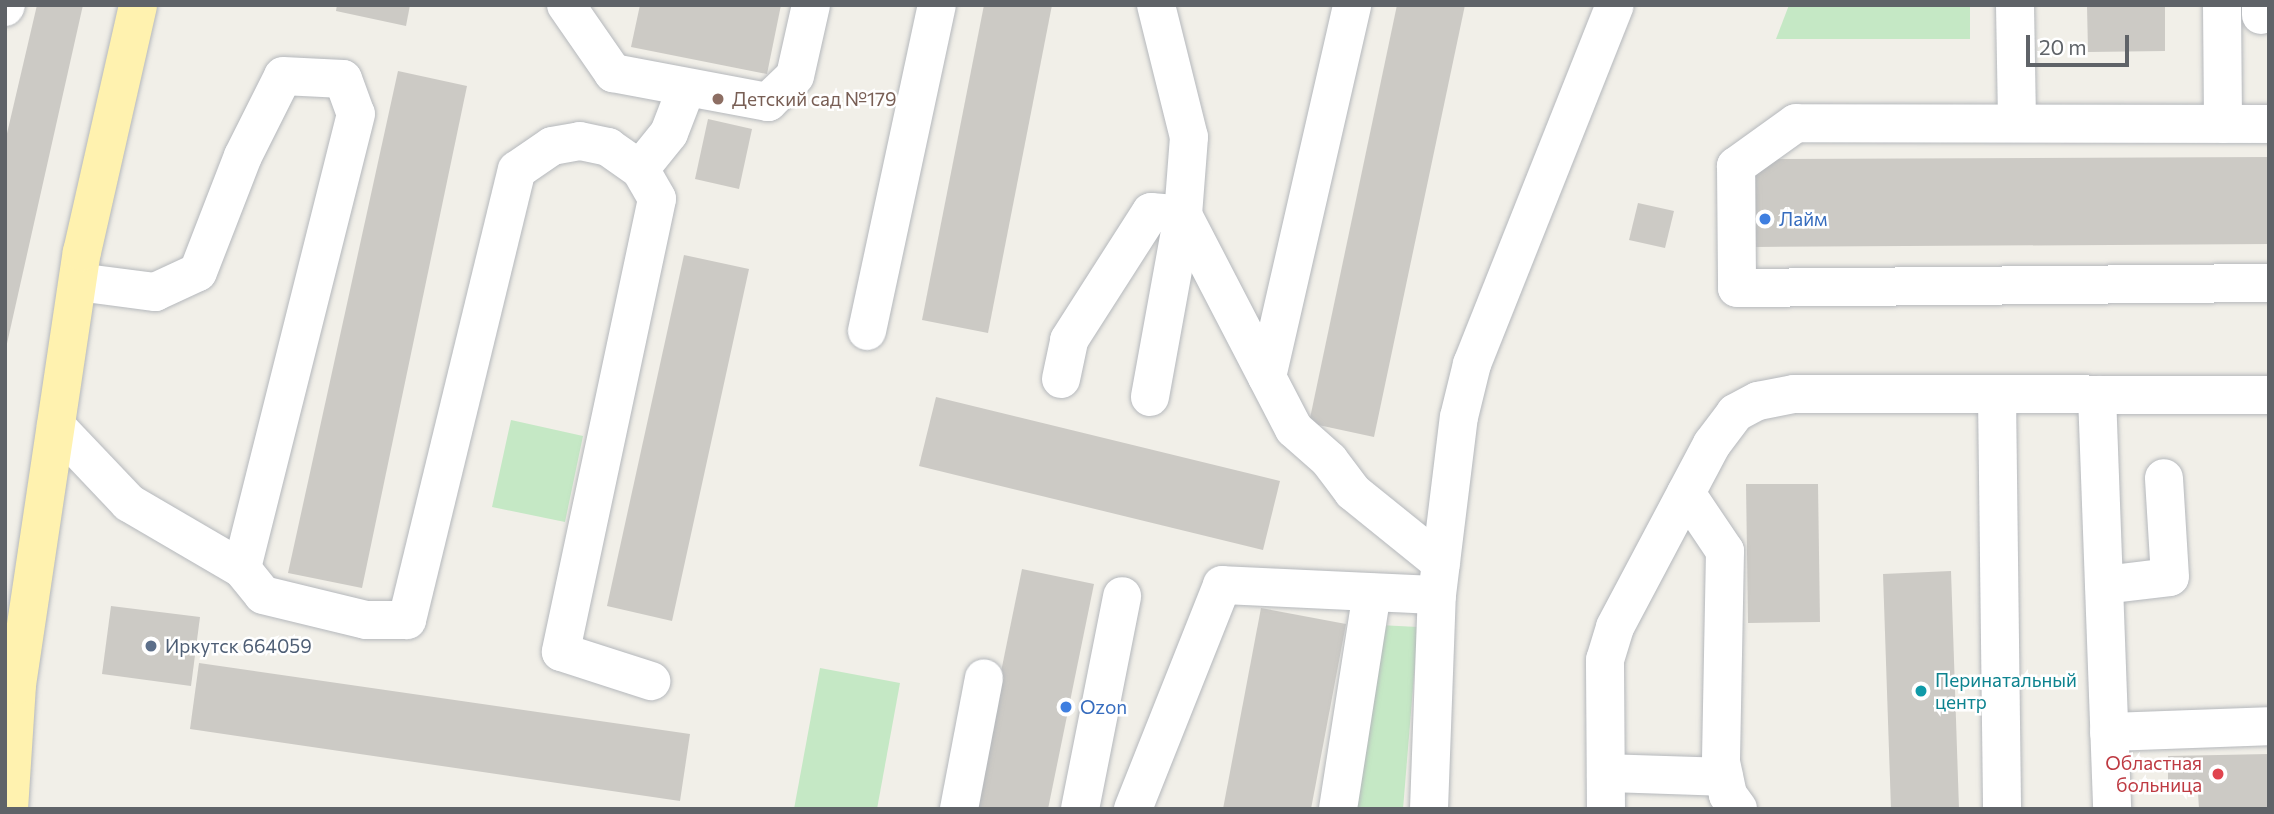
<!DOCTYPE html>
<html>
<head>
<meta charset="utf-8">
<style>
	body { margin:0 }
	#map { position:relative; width:2274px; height:814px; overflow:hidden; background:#f1efe8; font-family:Commissioner,sans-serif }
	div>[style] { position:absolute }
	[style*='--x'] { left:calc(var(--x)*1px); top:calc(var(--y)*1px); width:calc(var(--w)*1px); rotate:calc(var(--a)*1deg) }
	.green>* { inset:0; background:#c5e8c5 }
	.building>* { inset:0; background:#cccac5 }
	.roads { filter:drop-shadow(0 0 2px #b5b8bc) drop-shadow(0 0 2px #b5b8bc) }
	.minor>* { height:38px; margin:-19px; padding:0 19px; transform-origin:19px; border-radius:19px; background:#fff }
	.major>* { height:38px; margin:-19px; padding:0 19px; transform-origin:19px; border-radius:19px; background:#fff2af }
	.dots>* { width:19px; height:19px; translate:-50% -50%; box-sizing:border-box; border:4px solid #fff; border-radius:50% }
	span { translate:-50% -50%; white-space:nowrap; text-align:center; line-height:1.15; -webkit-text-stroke:5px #fff; paint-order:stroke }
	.education-label { font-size:19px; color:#785e54 }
	.left { translate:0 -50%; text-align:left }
	.shop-label { font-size:19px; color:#366cbe }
	.service-label { font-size:19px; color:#4e5e75 }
	.culture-label { font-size:19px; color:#0d838f }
	.health-label { font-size:19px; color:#be3a42 }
	.right { translate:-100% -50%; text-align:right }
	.frame { position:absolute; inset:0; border:7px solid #5f6368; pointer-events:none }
	.scale { position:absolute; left:2026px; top:35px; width:103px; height:32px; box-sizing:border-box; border:4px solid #5f6368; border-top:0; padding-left:9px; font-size:21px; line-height:24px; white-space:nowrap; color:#5f6368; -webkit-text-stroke:5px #fff; paint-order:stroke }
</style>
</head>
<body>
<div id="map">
	<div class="green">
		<div style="clip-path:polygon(1789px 5px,1970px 5px,1970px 39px,1776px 39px)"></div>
		<div style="clip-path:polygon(511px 420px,583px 436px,565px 522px,492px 507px)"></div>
		<div style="clip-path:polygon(1379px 625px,1418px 627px,1403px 809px,1356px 809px)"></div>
		<div style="clip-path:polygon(820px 668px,900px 683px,877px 809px,794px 809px)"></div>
	</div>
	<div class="building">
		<div style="clip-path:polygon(37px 5px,83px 5px,6px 348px,5px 142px)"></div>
		<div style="clip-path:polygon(337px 5px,410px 5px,406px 26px,336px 11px)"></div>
		<div style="clip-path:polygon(640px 5px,781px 5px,767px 74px,631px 47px)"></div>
		<div style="clip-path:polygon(984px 5px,1052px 5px,988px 333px,922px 320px)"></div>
		<div style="clip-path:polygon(1397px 5px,1465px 5px,1374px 437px,1309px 423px)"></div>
		<div style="clip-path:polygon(2087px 5px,2165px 5px,2165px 51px,2088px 52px)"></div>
		<div style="clip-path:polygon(398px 71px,467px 86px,362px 588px,288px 573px)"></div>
		<div style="clip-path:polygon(708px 119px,752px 129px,739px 189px,695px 179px)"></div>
		<div style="clip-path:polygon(2269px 157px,2269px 244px,1756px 247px,1756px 159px)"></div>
		<div style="clip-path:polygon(1638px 203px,1674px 211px,1665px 248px,1629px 240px)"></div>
		<div style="clip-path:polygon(684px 255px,749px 269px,672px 621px,607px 606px)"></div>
		<div style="clip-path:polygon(936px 397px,1280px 481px,1263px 550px,919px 466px)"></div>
		<div style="clip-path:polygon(1746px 484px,1818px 484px,1820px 622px,1748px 623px)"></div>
		<div style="clip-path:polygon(1022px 569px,1094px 584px,1048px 809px,973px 809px)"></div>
		<div style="clip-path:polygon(1951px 571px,1959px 809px,1891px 809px,1883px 574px)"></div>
		<div style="clip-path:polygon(111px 606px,200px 617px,191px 686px,102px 674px)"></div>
		<div style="clip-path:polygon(1261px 608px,1346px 624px,1311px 809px,1223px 809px)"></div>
		<div style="clip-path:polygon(199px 663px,690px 734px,680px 801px,190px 729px)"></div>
		<div style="clip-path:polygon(2269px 754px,2269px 809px,2199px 809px,2198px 793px,2168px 793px,2168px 756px)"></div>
	</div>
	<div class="roads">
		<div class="minor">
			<div style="--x:566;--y:5;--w:83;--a:55.3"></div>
			<div style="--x:613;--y:73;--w:158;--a:10.6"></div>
			<div style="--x:768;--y:102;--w:37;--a:-44"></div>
			<div style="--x:795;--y:76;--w:73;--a:-77.3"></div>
			<div style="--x:1156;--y:5;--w:136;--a:76"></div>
			<div style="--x:1189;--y:137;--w:78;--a:94.4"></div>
			<div style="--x:1183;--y:215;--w:241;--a:62.6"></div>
			<div style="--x:1294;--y:429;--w:47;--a:41.5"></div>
			<div style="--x:1329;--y:460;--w:40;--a:53"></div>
			<div style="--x:1353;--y:492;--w:113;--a:38.9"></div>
			<div style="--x:2015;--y:5;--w:118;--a:89"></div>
			<div style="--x:2222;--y:5;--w:119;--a:89.5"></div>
			<div style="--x:2261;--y:5;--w:10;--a:90"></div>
			<div style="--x:5;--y:7;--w:2;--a:-63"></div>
			<div style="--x:2269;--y:124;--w:473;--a:-179.9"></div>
			<div style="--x:1796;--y:123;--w:74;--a:144.4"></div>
			<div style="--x:1736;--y:166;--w:122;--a:89.5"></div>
			<div style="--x:1737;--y:288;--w:532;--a:-0.54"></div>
			<div style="--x:640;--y:169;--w:46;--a:-51.1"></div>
			<div style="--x:669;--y:133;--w:47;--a:-68.9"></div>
			<div style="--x:78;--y:282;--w:78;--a:7.4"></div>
			<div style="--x:155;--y:292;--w:47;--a:-24.9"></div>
			<div style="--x:198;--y:272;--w:124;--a:-68.8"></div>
			<div style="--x:243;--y:156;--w:89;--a:-63.4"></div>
			<div style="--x:283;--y:76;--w:60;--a:2.9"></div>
			<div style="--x:343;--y:79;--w:37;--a:70"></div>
			<div style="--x:356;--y:114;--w:469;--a:104.1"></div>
			<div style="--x:242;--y:569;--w:33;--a:51"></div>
			<div style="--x:263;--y:595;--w:106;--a:13.6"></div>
			<div style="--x:366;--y:620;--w:41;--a:0"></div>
			<div style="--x:407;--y:620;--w:463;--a:-76.3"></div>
			<div style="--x:517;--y:170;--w:42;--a:-34.4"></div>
			<div style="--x:552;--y:146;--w:28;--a:-10"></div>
			<div style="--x:580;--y:141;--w:29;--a:12"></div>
			<div style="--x:608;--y:147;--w:39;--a:35"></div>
			<div style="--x:640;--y:169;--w:34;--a:60"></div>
			<div style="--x:657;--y:199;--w:463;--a:102"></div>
			<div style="--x:561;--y:652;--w:95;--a:17.9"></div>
			<div style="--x:867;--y:331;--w:333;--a:-77.9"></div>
			<div style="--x:1267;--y:377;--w:382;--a:-77.1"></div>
			<div style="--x:1061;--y:379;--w:40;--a:-78"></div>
			<div style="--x:1069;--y:340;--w:152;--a:-57.4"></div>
			<div style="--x:1151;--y:212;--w:32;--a:5"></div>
			<div style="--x:1183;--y:215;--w:185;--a:100.3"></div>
			<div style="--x:1997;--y:395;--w:414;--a:89.3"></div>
			<div style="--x:2097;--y:395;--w:414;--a:87.9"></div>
			<div style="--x:56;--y:426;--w:106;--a:46.5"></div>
			<div style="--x:129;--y:503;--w:131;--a:30.3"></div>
			<div style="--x:1686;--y:493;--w:70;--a:56.1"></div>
			<div style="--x:1725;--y:551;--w:211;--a:91.1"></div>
			<div style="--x:1721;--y:762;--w:34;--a:78"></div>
			<div style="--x:1728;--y:795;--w:17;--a:54"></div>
			<div style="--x:2104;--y:585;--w:66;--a:-6.9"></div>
			<div style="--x:2170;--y:577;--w:99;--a:-93.5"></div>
			<div style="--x:2109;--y:732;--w:160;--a:-2.1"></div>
			<div style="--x:1606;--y:773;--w:118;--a:1.9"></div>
			<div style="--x:959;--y:809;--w:133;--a:-79.2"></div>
			<div style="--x:1080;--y:809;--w:217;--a:-78.8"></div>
			<div style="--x:1133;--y:809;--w:241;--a:-68.3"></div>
			<div style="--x:1222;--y:585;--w:215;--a:2.7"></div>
			<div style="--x:1338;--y:809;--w:219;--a:-81.1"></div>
			<div style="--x:1429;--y:809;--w:214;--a:-87.9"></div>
			<div style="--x:1437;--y:595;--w:179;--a:-83"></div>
			<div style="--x:1459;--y:417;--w:55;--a:-76.2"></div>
			<div style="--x:1472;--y:364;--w:386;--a:-68.3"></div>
			<div style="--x:1606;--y:809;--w:149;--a:-90.4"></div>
			<div style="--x:1605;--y:660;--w:34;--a:-73"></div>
			<div style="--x:1615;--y:627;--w:207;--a:-62.1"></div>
			<div style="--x:1712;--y:444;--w:39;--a:-53"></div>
			<div style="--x:1735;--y:413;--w:26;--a:-28"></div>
			<div style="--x:1758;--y:401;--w:37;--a:-11"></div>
			<div style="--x:1794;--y:394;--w:475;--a:0.1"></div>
		</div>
		<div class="major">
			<div style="--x:9;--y:809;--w:124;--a:-86.3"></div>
			<div style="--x:17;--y:685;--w:438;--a:-81.5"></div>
			<div style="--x:82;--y:252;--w:253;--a:-77.2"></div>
		</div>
	</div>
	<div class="dots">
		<div style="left:718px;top:99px;background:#8d6e63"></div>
		<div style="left:1765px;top:219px;background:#3f7fe0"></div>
		<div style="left:151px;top:646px;background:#5c6f8a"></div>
		<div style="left:1921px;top:691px;background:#0f9aa8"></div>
		<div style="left:1066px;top:707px;background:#3f7fe0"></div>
		<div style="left:2218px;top:774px;background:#e0444e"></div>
	</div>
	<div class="education-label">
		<span class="left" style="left:732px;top:99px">Детский сад №179</span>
	</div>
	<div class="shop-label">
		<span class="left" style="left:1779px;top:219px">Лайм</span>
		<span class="left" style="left:1080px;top:707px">Ozon</span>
	</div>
	<div class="service-label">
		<span class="left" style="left:165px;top:646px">Иркутск 664059</span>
	</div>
	<div class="culture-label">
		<span class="left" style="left:1935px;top:691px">Перинатальный<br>центр</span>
	</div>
	<div class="health-label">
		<span class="right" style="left:2202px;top:774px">Областная<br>больница</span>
	</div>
	<div class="frame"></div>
	<div class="scale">20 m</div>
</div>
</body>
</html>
